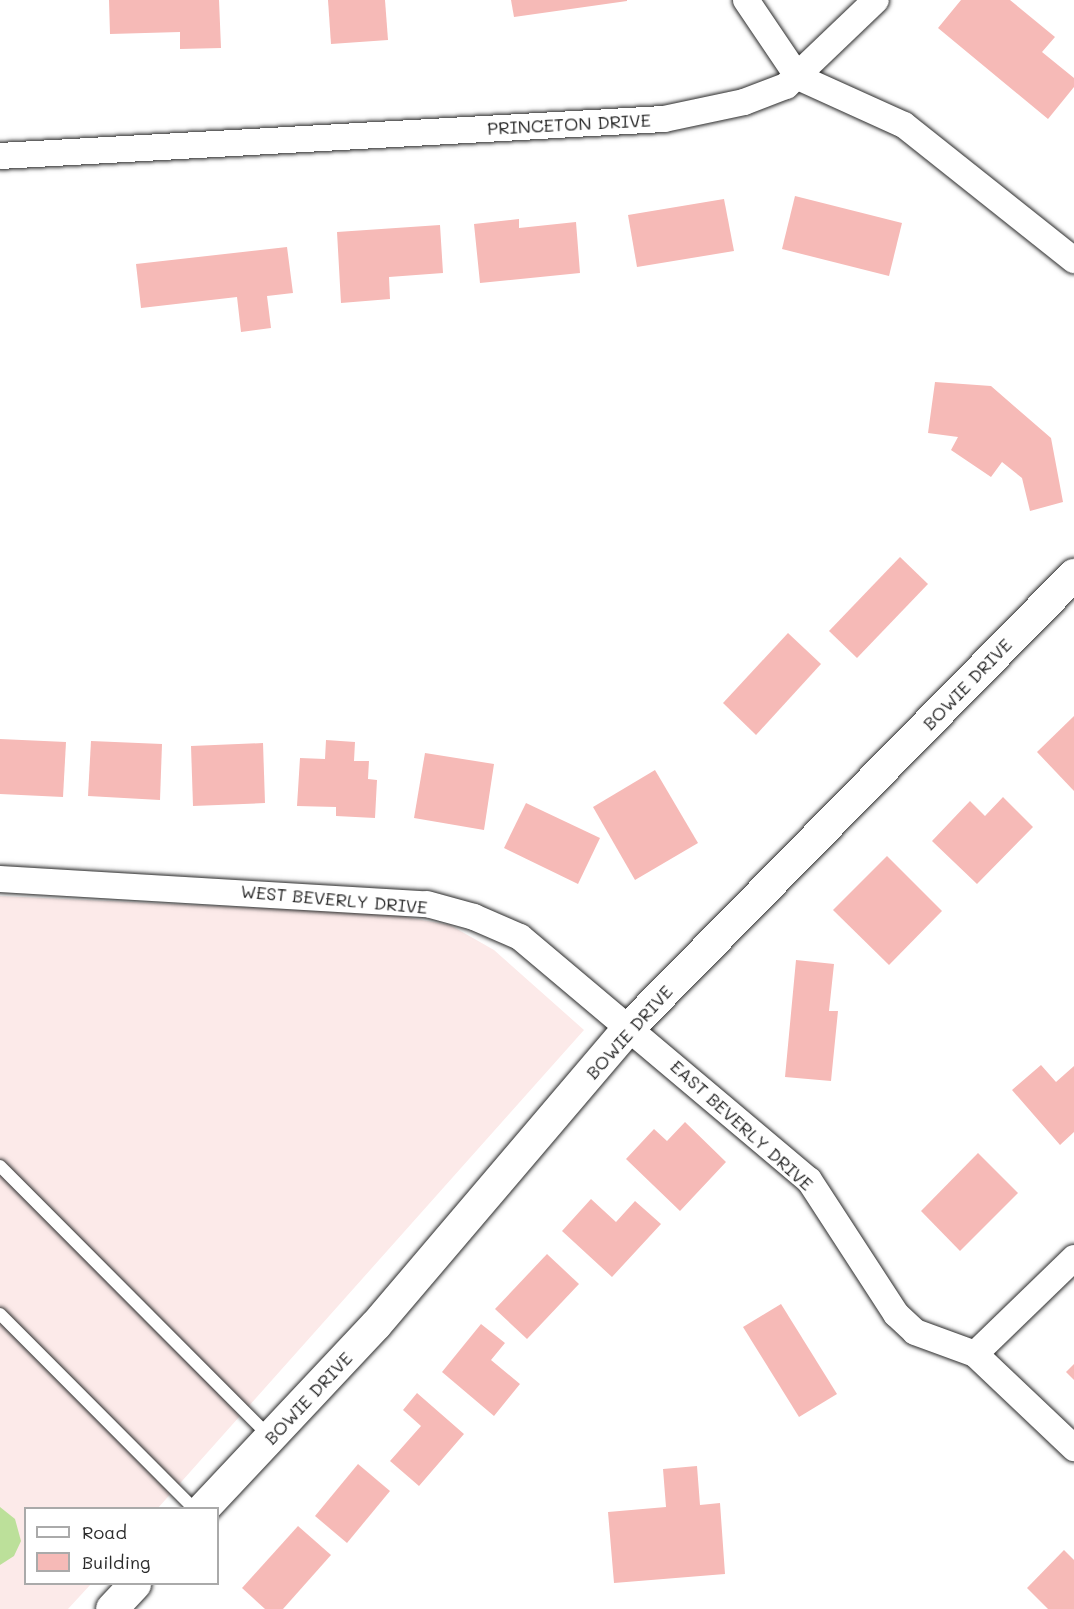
<!DOCTYPE html>
<html>
<head>
<meta charset="utf-8">
<style>
	body { margin:0 }
	#map { position:relative; width:1074px; height:1609px; overflow:hidden; background:#fff; font-family:Mali,sans-serif }
	div>[style] { position:absolute }
	[style*='--x'] { left:calc(var(--x)*1px); top:calc(var(--y)*1px); width:calc(var(--w)*1px); rotate:calc(var(--a)*1deg) }
	.built>* { inset:0; background:#fceae9 }
	.green>* { inset:0; background:#bce09a }
	.building>* { inset:0; background:#f6bab7 }
	.roads { filter:drop-shadow(0 0 2px #2b2b2b) drop-shadow(0 0 2px #2b2b2b) }
	.service>* { height:12px; margin:-6px; padding:0 6px; transform-origin:6px; border-radius:6px; background:#fff }
	.minor>* { height:26px; margin:-13px; padding:0 13px; transform-origin:13px; border-radius:13px; background:#fff }
	.tertiary>* { height:32px; margin:-16px; padding:0 16px; transform-origin:16px; border-radius:16px; background:#fff }
	span { translate:-50% -50%; white-space:nowrap; text-align:center; line-height:1.15; -webkit-text-stroke:4.5px #fff; paint-order:stroke }
	.street-label { font-size:18px; color:#2b2b2b }
	.legend { position:absolute; left:24px; top:1507px; width:195px; height:78px; box-sizing:border-box; background:#fff; border:2px solid #aaa; margin:0; padding:8px 10px; list-style:none; font-size:18px; color:#2b2b2b }
	.legend li { display:flex; align-items:center; gap:12px; height:30px }
	.legend b { width:30px; border:2px solid #aaa }
</style>
</head>
<body>
<div id="map">
	<div class="built">
		<div style="clip-path:polygon(0 896px,389px 914px,450px 925px,494px 950px,584px 1030px,158px 1508px,26px 1508px,26px 1584px,91px 1584px,68px 1609px,0 1609px)"></div>
	</div>
	<div class="green">
		<div style="clip-path:polygon(0 1507px,15px 1519px,21px 1541px,14px 1556px,0 1565px)"></div>
	</div>
	<div class="building">
		<div style="clip-path:polygon(109px 0,219px 0,221px 48px,180px 49px,180px 32px,110px 34px)"></div>
		<div style="clip-path:polygon(328px 0,385px 0,388px 40px,331px 44px)"></div>
		<div style="clip-path:polygon(511px 0,627px 0,627px 1px,514px 17px)"></div>
		<div style="clip-path:polygon(961px 0,1010px 0,1055px 37px,1042px 52px,1074px 78px,1074px 87px,1048px 119px,938px 28px)"></div>
		<div style="clip-path:polygon(795px 196px,902px 223px,889px 276px,782px 249px)"></div>
		<div style="clip-path:polygon(724px 199px,734px 251px,637px 267px,628px 215px)"></div>
		<div style="clip-path:polygon(519px 219px,519px 228px,576px 222px,580px 273px,480px 283px,474px 224px)"></div>
		<div style="clip-path:polygon(440px 225px,443px 273px,389px 277px,390px 299px,341px 303px,337px 232px)"></div>
		<div style="clip-path:polygon(287px 247px,293px 293px,267px 296px,271px 328px,241px 332px,237px 297px,141px 308px,136px 264px)"></div>
		<div style="clip-path:polygon(935px 382px,991px 386px,1051px 438px,1063px 502px,1030px 511px,1022px 478px,1002px 462px,991px 477px,951px 450px,958px 437px,928px 433px)"></div>
		<div style="clip-path:polygon(900px 557px,928px 584px,857px 658px,829px 631px)"></div>
		<div style="clip-path:polygon(788px 633px,821px 664px,756px 735px,723px 703px)"></div>
		<div style="clip-path:polygon(1074px 716px,1074px 791px,1037px 752px)"></div>
		<div style="clip-path:polygon(0 739px,66px 742px,63px 797px,0 794px)"></div>
		<div style="clip-path:polygon(326px 740px,355px 742px,354px 761px,369px 761px,368px 779px,377px 780px,375px 818px,336px 816px,336px 807px,297px 806px,300px 758px,325px 759px)"></div>
		<div style="clip-path:polygon(91px 741px,162px 744px,160px 800px,88px 796px)"></div>
		<div style="clip-path:polygon(263px 743px,265px 803px,193px 806px,191px 746px)"></div>
		<div style="clip-path:polygon(425px 753px,494px 764px,484px 830px,414px 818px)"></div>
		<div style="clip-path:polygon(655px 770px,698px 843px,635px 880px,593px 807px)"></div>
		<div style="clip-path:polygon(1003px 797px,1033px 827px,977px 884px,932px 841px,970px 801px,985px 816px)"></div>
		<div style="clip-path:polygon(526px 803px,600px 838px,578px 884px,504px 848px)"></div>
		<div style="clip-path:polygon(887px 856px,942px 911px,889px 965px,833px 910px)"></div>
		<div style="clip-path:polygon(796px 960px,834px 964px,829px 1011px,838px 1011px,831px 1081px,785px 1077px)"></div>
		<div style="clip-path:polygon(1041px 1065px,1056px 1082px,1074px 1066px,1074px 1132px,1060px 1145px,1012px 1090px)"></div>
		<div style="clip-path:polygon(685px 1122px,726px 1162px,680px 1211px,626px 1159px,654px 1129px,667px 1141px)"></div>
		<div style="clip-path:polygon(978px 1153px,1018px 1193px,960px 1251px,921px 1211px)"></div>
		<div style="clip-path:polygon(591px 1199px,616px 1222px,635px 1201px,661px 1224px,612px 1277px,562px 1231px)"></div>
		<div style="clip-path:polygon(547px 1254px,579px 1284px,527px 1339px,495px 1309px)"></div>
		<div style="clip-path:polygon(781px 1304px,837px 1394px,799px 1417px,743px 1327px)"></div>
		<div style="clip-path:polygon(481px 1324px,505px 1343px,491px 1360px,520px 1384px,494px 1416px,442px 1372px)"></div>
		<div style="clip-path:polygon(1074px 1364px,1074px 1380px,1066px 1372px)"></div>
		<div style="clip-path:polygon(417px 1393px,464px 1434px,419px 1486px,390px 1461px,421px 1426px,403px 1410px)"></div>
		<div style="clip-path:polygon(358px 1464px,390px 1491px,347px 1543px,315px 1516px)"></div>
		<div style="clip-path:polygon(697px 1466px,700px 1505px,720px 1503px,725px 1574px,614px 1583px,608px 1512px,666px 1507px,663px 1469px)"></div>
		<div style="clip-path:polygon(298px 1526px,331px 1555px,283px 1609px,265px 1609px,242px 1588px)"></div>
		<div style="clip-path:polygon(1064px 1550px,1074px 1560px,1074px 1609px,1048px 1609px,1027px 1588px)"></div>
	</div>
	<div class="roads">
		<div class="service">
			<div style="--x:0;--y:1166;--w:383;--a:45.1"></div>
			<div style="--x:0;--y:1314;--w:274;--a:45.1"></div>
		</div>
		<div class="minor">
			<div style="--x:746;--y:0;--w:93;--a:56"></div>
			<div style="--x:798;--y:77;--w:116;--a:24.4"></div>
			<div style="--x:904;--y:125;--w:217;--a:38.5"></div>
			<div style="--x:0;--y:156;--w:665;--a:-3.19"></div>
			<div style="--x:664;--y:119;--w:82;--a:-12"></div>
			<div style="--x:744;--y:102;--w:45;--a:-20.9"></div>
			<div style="--x:786;--y:86;--w:124;--a:-43.7"></div>
			<div style="--x:0;--y:879;--w:428;--a:3.4"></div>
			<div style="--x:427;--y:904;--w:49;--a:15.5"></div>
			<div style="--x:474;--y:917;--w:50;--a:23.5"></div>
			<div style="--x:520;--y:937;--w:378;--a:40.1"></div>
			<div style="--x:809;--y:1180;--w:160;--a:57"></div>
			<div style="--x:896;--y:1314;--w:26;--a:43"></div>
			<div style="--x:915;--y:1332;--w:64;--a:20.1"></div>
			<div style="--x:975;--y:1354;--w:137;--a:43.5"></div>
			<div style="--x:975;--y:1354;--w:138;--a:-44.1"></div>
		</div>
		<div class="tertiary">
			<div style="--x:204;--y:1508;--w:251;--a:-46.8"></div>
			<div style="--x:376;--y:1325;--w:392;--a:-49.6"></div>
			<div style="--x:630;--y:1027;--w:634;--a:-45.51"></div>
			<div style="--x:112;--y:1609;--w:34;--a:-47"></div>
		</div>
	</div>
	<div class="street-label">
		<span style="left:569px;top:124px;rotate:-3deg">PRINCETON DRIVE</span>
		<span style="left:967px;top:684px;rotate:-46deg">BOWIE DRIVE</span>
		<span style="left:334px;top:899px;rotate:5deg">WEST BEVERLY DRIVE</span>
		<span style="left:629px;top:1032px;rotate:-48deg">BOWIE DRIVE</span>
		<span style="left:742px;top:1125px;rotate:42deg">EAST BEVERLY DRIVE</span>
		<span style="left:308px;top:1398px;rotate:-47deg">BOWIE DRIVE</span>
	</div>
	<ul class="legend">
	<li><b style="height:8px;background:#fff"></b>Road</li>
	<li><b style="height:16px;background:#f6bab7"></b>Building</li>
	</ul>
</div>
</body>
</html>
